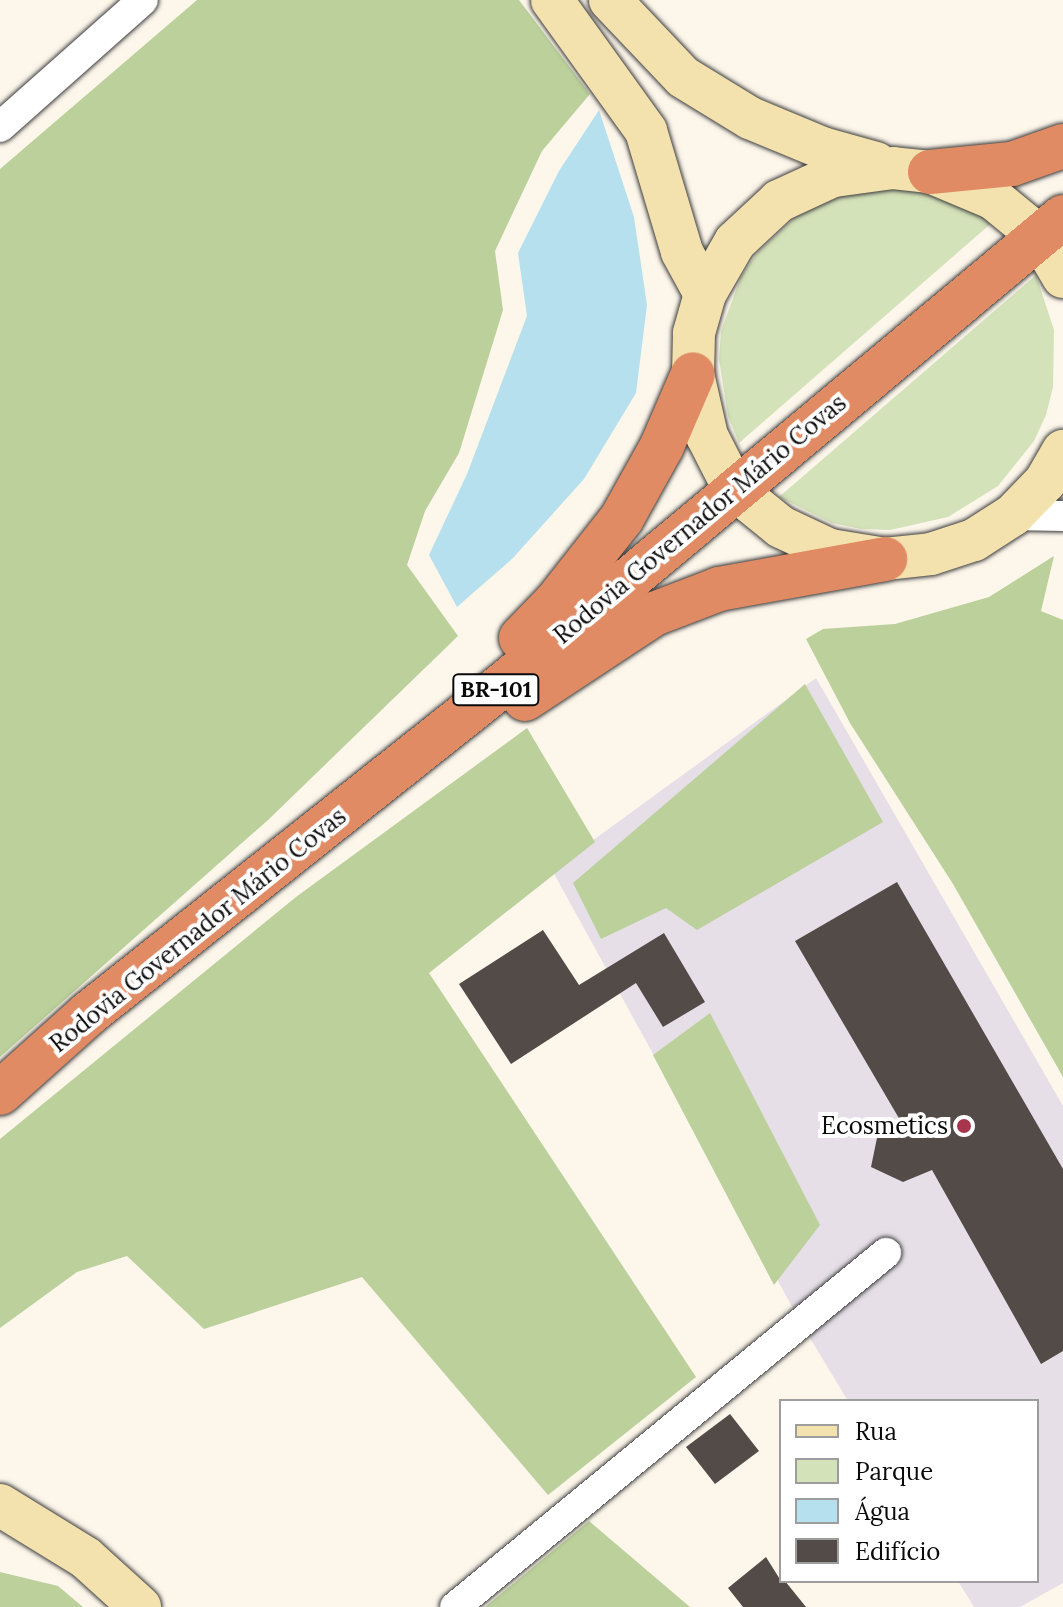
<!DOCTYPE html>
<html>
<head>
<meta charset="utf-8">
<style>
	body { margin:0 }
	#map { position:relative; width:1063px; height:1607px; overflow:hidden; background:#fcf6eb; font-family:Lora,serif }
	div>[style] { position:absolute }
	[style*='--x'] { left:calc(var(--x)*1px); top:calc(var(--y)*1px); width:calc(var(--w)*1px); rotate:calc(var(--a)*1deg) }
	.industrial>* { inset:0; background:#e6dfe8 }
	.green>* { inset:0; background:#d4e2b9 }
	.forest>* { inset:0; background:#bbd09b }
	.water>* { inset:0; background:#b6e0ed }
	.building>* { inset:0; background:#524b48 }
	.roads { filter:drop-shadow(0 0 2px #3d3d3d) drop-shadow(0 0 2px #3d3d3d) }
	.street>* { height:30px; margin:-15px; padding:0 15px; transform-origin:15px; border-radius:15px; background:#fff }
	.secondary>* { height:42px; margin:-21px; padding:0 21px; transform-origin:21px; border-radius:21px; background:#f4e2ae }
	.highway>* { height:44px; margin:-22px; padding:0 22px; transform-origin:22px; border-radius:22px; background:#e18b64 }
	.dots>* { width:22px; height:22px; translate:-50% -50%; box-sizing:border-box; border:4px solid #fff; border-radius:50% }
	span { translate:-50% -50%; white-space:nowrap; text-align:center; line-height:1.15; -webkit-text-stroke:8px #fff; paint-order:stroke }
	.shield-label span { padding:2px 6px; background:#fff; border:2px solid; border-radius:6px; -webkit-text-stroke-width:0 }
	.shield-label { font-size:22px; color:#0a0a0a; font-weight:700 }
	.street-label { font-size:24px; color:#0a0a0a }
	.poi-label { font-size:24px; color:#0a0a0a }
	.right { translate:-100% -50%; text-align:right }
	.legend { position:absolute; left:779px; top:1399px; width:260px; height:184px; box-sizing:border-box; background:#fff; border:2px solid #9d9d9d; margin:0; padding:10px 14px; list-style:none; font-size:24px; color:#0a0a0a }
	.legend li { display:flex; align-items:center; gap:16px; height:40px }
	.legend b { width:40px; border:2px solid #9d9d9d }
</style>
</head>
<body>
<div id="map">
	<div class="industrial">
		<div style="clip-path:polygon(816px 678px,1063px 1106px,1063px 1583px,1020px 1607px,974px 1607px,958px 1581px,1037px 1581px,1037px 1401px,848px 1401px,801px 1323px,552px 870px)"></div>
	</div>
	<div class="green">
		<div style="clip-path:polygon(883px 187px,943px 194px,995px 220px,739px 443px,728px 416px,719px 359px,721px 331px,741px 277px,757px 253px,799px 214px,854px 191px)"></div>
		<div style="clip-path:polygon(1036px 275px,1054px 330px,1053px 387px,1046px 415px,1034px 441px,998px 486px,948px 517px,890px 530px,861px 529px,832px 523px,779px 497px)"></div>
	</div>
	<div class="forest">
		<div style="clip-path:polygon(197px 0,519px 0,590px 94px,542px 151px,495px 251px,503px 310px,459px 453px,425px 511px,407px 565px,458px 636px,268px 820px,0 1057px,0 169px)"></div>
		<div style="clip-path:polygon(1054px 556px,1041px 611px,1063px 620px,1063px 1077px,953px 884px,850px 723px,806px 639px,823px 629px,895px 624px,989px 597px)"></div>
		<div style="clip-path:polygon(805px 684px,883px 822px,697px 930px,666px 908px,601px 939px,573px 883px)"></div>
		<div style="clip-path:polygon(527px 728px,595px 842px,429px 973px,696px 1377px,548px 1495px,362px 1277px,204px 1329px,127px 1256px,77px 1272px,0 1328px,0 1139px,296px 897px)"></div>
		<div style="clip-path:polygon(710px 1013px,820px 1225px,774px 1285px,653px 1055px)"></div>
		<div style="clip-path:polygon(589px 1521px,690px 1607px,485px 1607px)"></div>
		<div style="clip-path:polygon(0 1572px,58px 1586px,83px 1607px,0 1607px)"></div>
	</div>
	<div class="water">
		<div style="clip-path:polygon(599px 110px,634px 217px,647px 305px,636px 393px,584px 479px,513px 558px,457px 607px,429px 555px,467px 474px,527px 316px,518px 253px,559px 171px)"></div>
	</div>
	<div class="building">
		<div style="clip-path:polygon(897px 882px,1063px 1169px,1063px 1351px,1041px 1364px,932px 1170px,903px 1182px,871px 1167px,878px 1133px,900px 1120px,795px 941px)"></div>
		<div style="clip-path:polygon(543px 930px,579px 985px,664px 933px,705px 1002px,663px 1027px,636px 983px,511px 1064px,459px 984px)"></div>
		<div style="clip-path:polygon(730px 1414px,759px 1451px,715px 1484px,686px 1447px)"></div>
		<div style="clip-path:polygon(766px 1557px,781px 1581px,785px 1581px,806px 1607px,743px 1607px,728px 1588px)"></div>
	</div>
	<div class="roads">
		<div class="street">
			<div style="--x:0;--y:127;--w:191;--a:-41.6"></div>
			<div style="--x:1013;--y:515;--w:50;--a:1.1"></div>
			<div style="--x:455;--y:1607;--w:558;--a:-39.4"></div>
		</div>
		<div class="secondary">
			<div style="--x:552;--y:0;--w:161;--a:54.3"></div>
			<div style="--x:646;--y:131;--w:126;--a:73.4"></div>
			<div style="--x:682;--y:252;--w:48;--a:61.3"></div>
			<div style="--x:610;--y:0;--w:106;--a:46.5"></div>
			<div style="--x:683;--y:77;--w:79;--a:31.5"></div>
			<div style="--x:750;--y:118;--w:78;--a:22.6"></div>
			<div style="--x:822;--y:148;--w:56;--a:15.5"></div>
			<div style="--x:1063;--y:277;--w:48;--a:-120.3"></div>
			<div style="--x:1039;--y:236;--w:58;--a:-140.6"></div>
			<div style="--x:994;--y:199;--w:69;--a:-157.1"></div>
			<div style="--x:930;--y:172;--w:37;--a:-174"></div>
			<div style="--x:893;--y:168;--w:61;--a:172.4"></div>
			<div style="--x:833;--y:176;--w:60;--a:155.2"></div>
			<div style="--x:779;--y:201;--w:60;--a:137"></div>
			<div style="--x:735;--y:242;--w:60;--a:120"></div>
			<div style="--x:705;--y:294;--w:41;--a:105.8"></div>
			<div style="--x:694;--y:333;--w:41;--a:91.4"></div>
			<div style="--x:693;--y:374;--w:64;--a:77.3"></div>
			<div style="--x:707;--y:436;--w:59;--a:63"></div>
			<div style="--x:734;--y:489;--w:60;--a:39"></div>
			<div style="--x:781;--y:527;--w:54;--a:25.1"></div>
			<div style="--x:830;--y:550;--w:56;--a:9.3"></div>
			<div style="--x:885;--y:559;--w:46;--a:-6.2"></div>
			<div style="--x:931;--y:554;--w:45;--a:-18"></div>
			<div style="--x:974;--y:540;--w:46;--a:-32.7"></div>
			<div style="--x:1013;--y:515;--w:46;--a:-45.9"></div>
			<div style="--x:1045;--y:482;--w:36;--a:-60"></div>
			<div style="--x:0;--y:1505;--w:101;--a:31.6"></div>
			<div style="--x:86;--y:1558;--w:73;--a:42.2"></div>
		</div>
		<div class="highway">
			<div style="--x:930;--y:172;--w:82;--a:-5.6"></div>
			<div style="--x:1012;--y:164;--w:54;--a:-19.4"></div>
			<div style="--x:521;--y:638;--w:50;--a:-45.8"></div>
			<div style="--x:556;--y:602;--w:107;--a:-51.8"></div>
			<div style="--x:622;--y:518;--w:82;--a:-60.9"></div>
			<div style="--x:662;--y:446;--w:78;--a:-66.7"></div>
			<div style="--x:525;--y:699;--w:154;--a:-33.4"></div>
			<div style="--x:654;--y:614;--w:70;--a:-21"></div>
			<div style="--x:719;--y:589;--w:169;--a:-10.2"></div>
			<div style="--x:0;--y:1093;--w:118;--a:-41.9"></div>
			<div style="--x:88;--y:1014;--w:532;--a:-38.44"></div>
			<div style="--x:505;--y:683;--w:727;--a:-39.87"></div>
		</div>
	</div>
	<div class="dots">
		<div style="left:964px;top:1126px;background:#a7364c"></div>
	</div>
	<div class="shield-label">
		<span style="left:496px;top:690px">BR-101</span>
	</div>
	<div class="street-label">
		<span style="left:700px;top:519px;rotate:-40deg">Rodovia Governador Mário Covas</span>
		<span style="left:198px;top:930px;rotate:-39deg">Rodovia Governador Mário Covas</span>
	</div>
	<div class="poi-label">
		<span class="right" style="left:948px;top:1126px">Ecosmetics</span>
	</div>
	<ul class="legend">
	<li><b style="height:10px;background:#f4e2ae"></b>Rua</li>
	<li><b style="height:22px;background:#d4e2b9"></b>Parque</li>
	<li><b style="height:22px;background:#b6e0ed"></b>Água</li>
	<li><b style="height:22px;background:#524b48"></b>Edifício</li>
	</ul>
</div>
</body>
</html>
